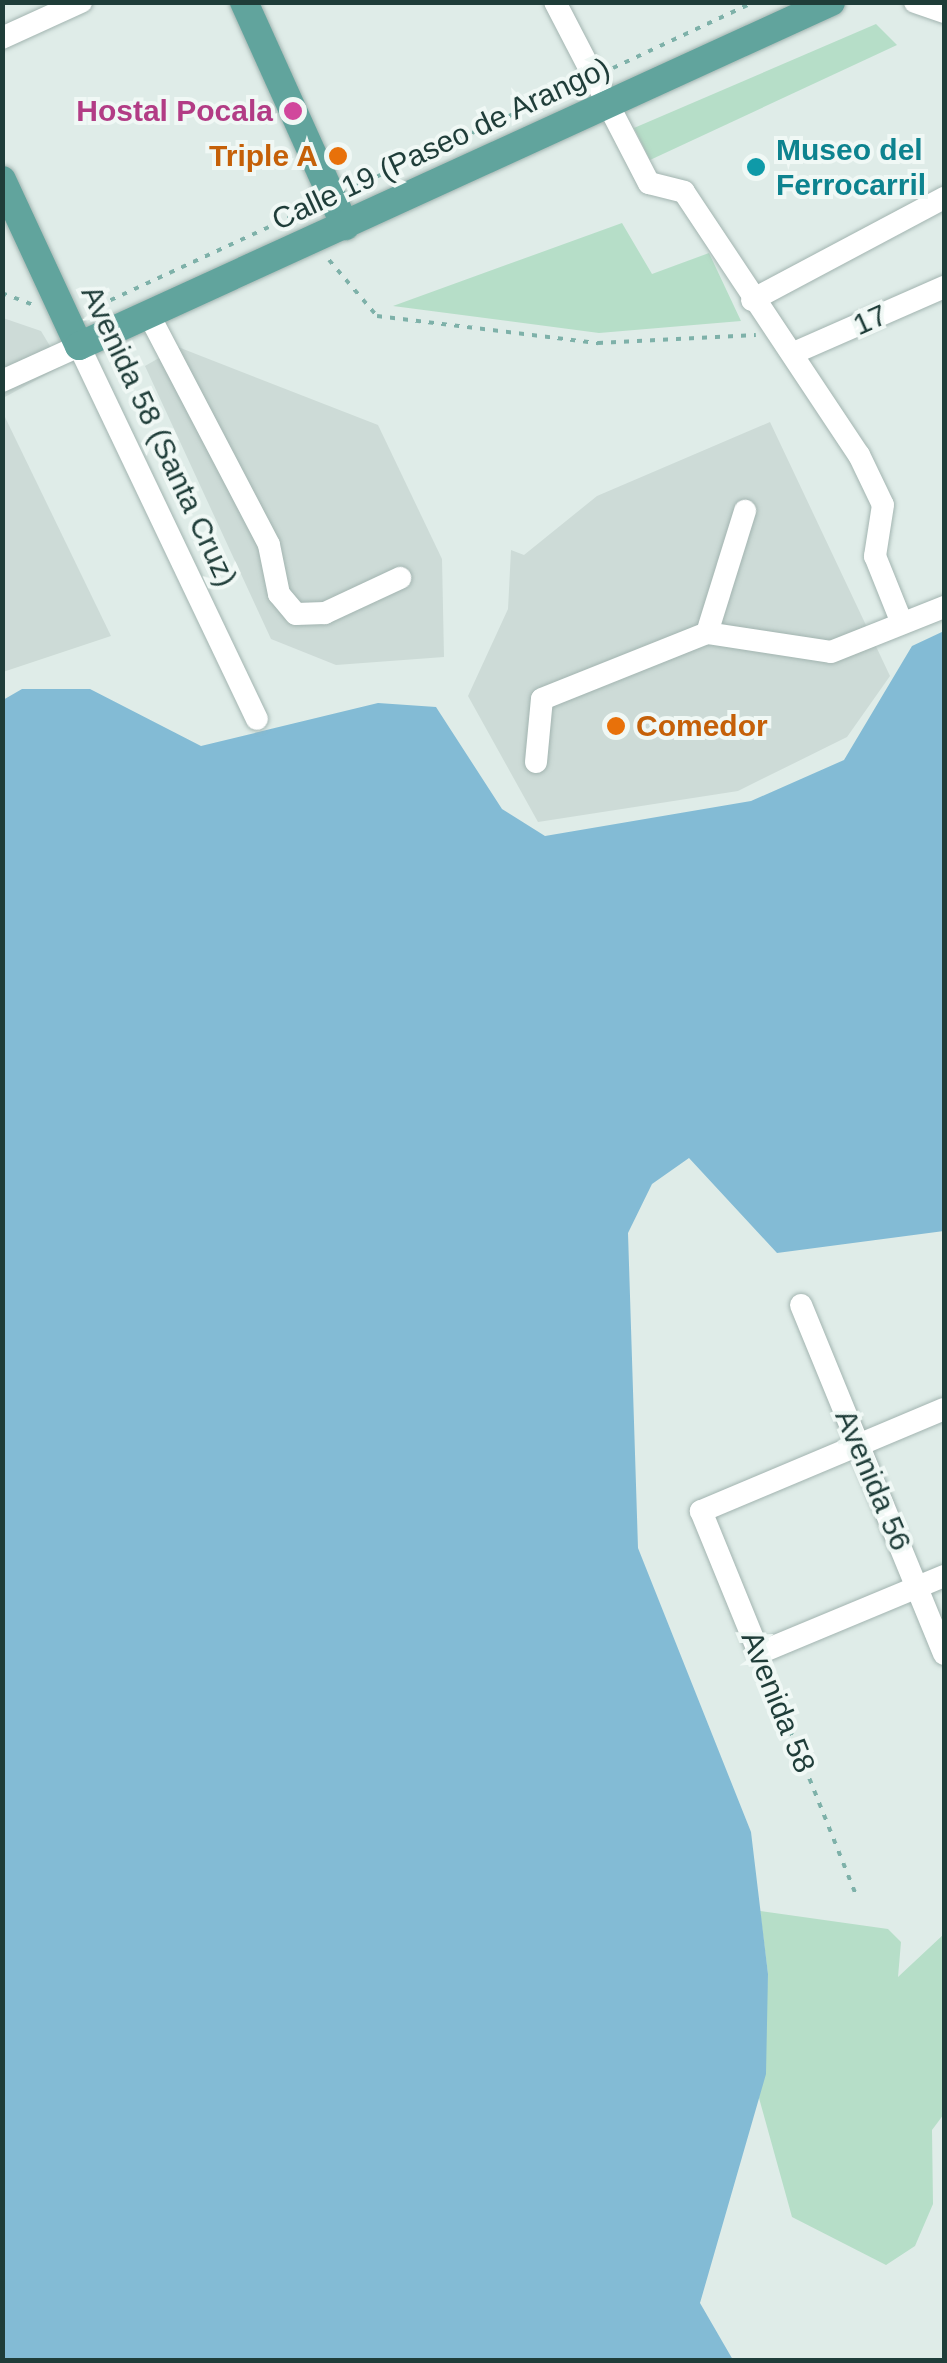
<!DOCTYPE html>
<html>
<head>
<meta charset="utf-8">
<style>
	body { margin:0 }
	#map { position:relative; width:947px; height:2363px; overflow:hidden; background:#dfece8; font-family:Arial,sans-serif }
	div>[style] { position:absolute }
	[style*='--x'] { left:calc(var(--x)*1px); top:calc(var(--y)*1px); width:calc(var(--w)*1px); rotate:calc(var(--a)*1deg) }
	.built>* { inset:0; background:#cddbd7 }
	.green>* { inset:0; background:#b6dec8 }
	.water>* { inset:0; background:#83bbd5 }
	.path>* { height:4px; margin-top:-2px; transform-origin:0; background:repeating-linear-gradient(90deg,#7eb1a9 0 5px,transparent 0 13px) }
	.roads { filter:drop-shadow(0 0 2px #a2b4b0) drop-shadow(0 0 2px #a2b4b0) }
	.minor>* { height:22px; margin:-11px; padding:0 11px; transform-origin:11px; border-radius:11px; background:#fff }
	.major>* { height:28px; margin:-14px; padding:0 14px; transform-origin:14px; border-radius:14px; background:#61a49d }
	.dots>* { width:28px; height:28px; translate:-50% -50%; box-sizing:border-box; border:5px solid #f0f8f5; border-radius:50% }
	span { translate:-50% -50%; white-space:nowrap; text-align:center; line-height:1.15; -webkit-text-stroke:8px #f0f8f5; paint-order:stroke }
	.hotel-label { font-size:30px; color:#b23c85; font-weight:700 }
	.right { translate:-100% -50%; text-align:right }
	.street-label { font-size:30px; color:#1f3d39 }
	.culture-label { font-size:30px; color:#0d838f; font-weight:700 }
	.left { translate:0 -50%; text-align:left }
	.food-label { font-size:30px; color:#c56008; font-weight:700 }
	.frame { position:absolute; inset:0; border:5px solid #1f3d39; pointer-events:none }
</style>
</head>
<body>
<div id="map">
	<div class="built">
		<div style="clip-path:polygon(3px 318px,41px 331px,62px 366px,3px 398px)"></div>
		<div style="clip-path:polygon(178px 347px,378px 425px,442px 559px,444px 657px,336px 665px,271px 639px,145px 366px)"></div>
		<div style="clip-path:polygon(3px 413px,111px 636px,3px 672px,2px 672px)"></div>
		<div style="clip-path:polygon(770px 422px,890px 676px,847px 737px,738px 791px,538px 822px,468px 696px,508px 609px,511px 550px,524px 555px,597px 496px)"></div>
	</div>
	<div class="green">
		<div style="clip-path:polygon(876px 24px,897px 45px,650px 160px,634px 128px)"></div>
		<div style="clip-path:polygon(622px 223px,652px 274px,709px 253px,741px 321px,599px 333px,393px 306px)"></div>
		<div style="clip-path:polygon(760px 1911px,888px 1929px,901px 1942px,898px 1977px,944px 1934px,944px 2114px,932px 2130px,933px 2204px,915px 2246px,886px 2265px,792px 2217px,759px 2098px,768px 1974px)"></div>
	</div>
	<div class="water">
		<div style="clip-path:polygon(944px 631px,944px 1231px,777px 1253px,689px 1158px,652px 1184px,628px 1233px,638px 1548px,751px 1832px,768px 1974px,766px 2074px,700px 2303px,733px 2360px,3px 2360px,3px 700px,22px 689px,90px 689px,201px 746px,378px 703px,436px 707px,502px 809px,545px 836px,751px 801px,844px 760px,912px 646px)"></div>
	</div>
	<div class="path">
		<div style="--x:613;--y:68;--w:156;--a:-25.1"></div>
		<div style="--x:354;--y:187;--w:245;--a:-24.6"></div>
		<div style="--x:329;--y:260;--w:74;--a:49.4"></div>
		<div style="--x:377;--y:316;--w:223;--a:7"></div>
		<div style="--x:598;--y:343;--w:158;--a:-2.9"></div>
		<div style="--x:2;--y:293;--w:34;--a:21"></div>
		<div style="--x:87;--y:311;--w:246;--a:-24.8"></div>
		<div style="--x:766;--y:1670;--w:240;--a:68.2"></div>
	</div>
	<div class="roads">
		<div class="minor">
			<div style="--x:555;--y:2;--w:204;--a:62.6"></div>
			<div style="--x:649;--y:183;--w:36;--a:14"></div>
			<div style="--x:684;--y:192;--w:316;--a:56.4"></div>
			<div style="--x:859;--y:455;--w:55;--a:64.4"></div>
			<div style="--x:883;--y:505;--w:52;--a:98.9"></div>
			<div style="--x:875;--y:556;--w:72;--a:68.1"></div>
			<div style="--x:915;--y:2;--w:31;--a:19"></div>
			<div style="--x:2;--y:38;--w:87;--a:-24.5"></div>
			<div style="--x:752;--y:300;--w:217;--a:-28"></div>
			<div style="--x:149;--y:315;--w:259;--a:62.4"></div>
			<div style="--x:269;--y:545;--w:50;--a:78.5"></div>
			<div style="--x:279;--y:594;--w:26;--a:50"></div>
			<div style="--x:296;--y:614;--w:29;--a:-2"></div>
			<div style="--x:325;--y:613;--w:83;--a:-25"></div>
			<div style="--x:796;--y:352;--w:162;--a:-23.7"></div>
			<div style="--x:2;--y:381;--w:85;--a:-24.4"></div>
			<div style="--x:79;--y:346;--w:413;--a:64.5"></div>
			<div style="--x:707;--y:633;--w:128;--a:-72.7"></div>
			<div style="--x:536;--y:762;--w:63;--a:-84.6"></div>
			<div style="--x:542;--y:699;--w:178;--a:-21.8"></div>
			<div style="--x:707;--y:633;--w:125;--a:8.7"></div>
			<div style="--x:831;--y:652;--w:122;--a:-21.7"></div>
			<div style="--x:801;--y:1305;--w:377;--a:67.7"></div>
			<div style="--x:944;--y:1409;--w:264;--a:157.2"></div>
			<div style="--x:701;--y:1511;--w:153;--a:67.8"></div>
			<div style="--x:759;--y:1653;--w:200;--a:-22.6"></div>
		</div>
		<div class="major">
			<div style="--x:244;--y:2;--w:246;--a:65.7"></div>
			<div style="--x:2;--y:180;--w:183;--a:65.1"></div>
			<div style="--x:79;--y:346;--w:827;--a:-24.58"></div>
		</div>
	</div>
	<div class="dots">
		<div style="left:293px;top:111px;background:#d1479c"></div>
		<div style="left:338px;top:156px;background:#e8710a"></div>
		<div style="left:756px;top:167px;background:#0f9aa8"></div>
		<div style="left:616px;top:726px;background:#e8710a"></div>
	</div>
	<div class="hotel-label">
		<span class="right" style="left:273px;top:111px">Hostal Pocala</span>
	</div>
	<div class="street-label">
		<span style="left:441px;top:144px;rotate:-25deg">Calle 19 (Paseo de Arango)</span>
		<span style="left:870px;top:320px;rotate:-24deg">17</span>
		<span style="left:159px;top:436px;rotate:65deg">Avenida 58 (Santa Cruz)</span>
		<span style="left:873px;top:1480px;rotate:67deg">Avenida 56</span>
		<span style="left:778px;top:1702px;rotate:68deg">Avenida 58</span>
	</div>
	<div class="culture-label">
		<span class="left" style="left:776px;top:167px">Museo del<br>Ferrocarril</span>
	</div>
	<div class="food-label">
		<span class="right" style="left:318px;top:156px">Triple A</span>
		<span class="left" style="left:636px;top:726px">Comedor</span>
	</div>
	<div class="frame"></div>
</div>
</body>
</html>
